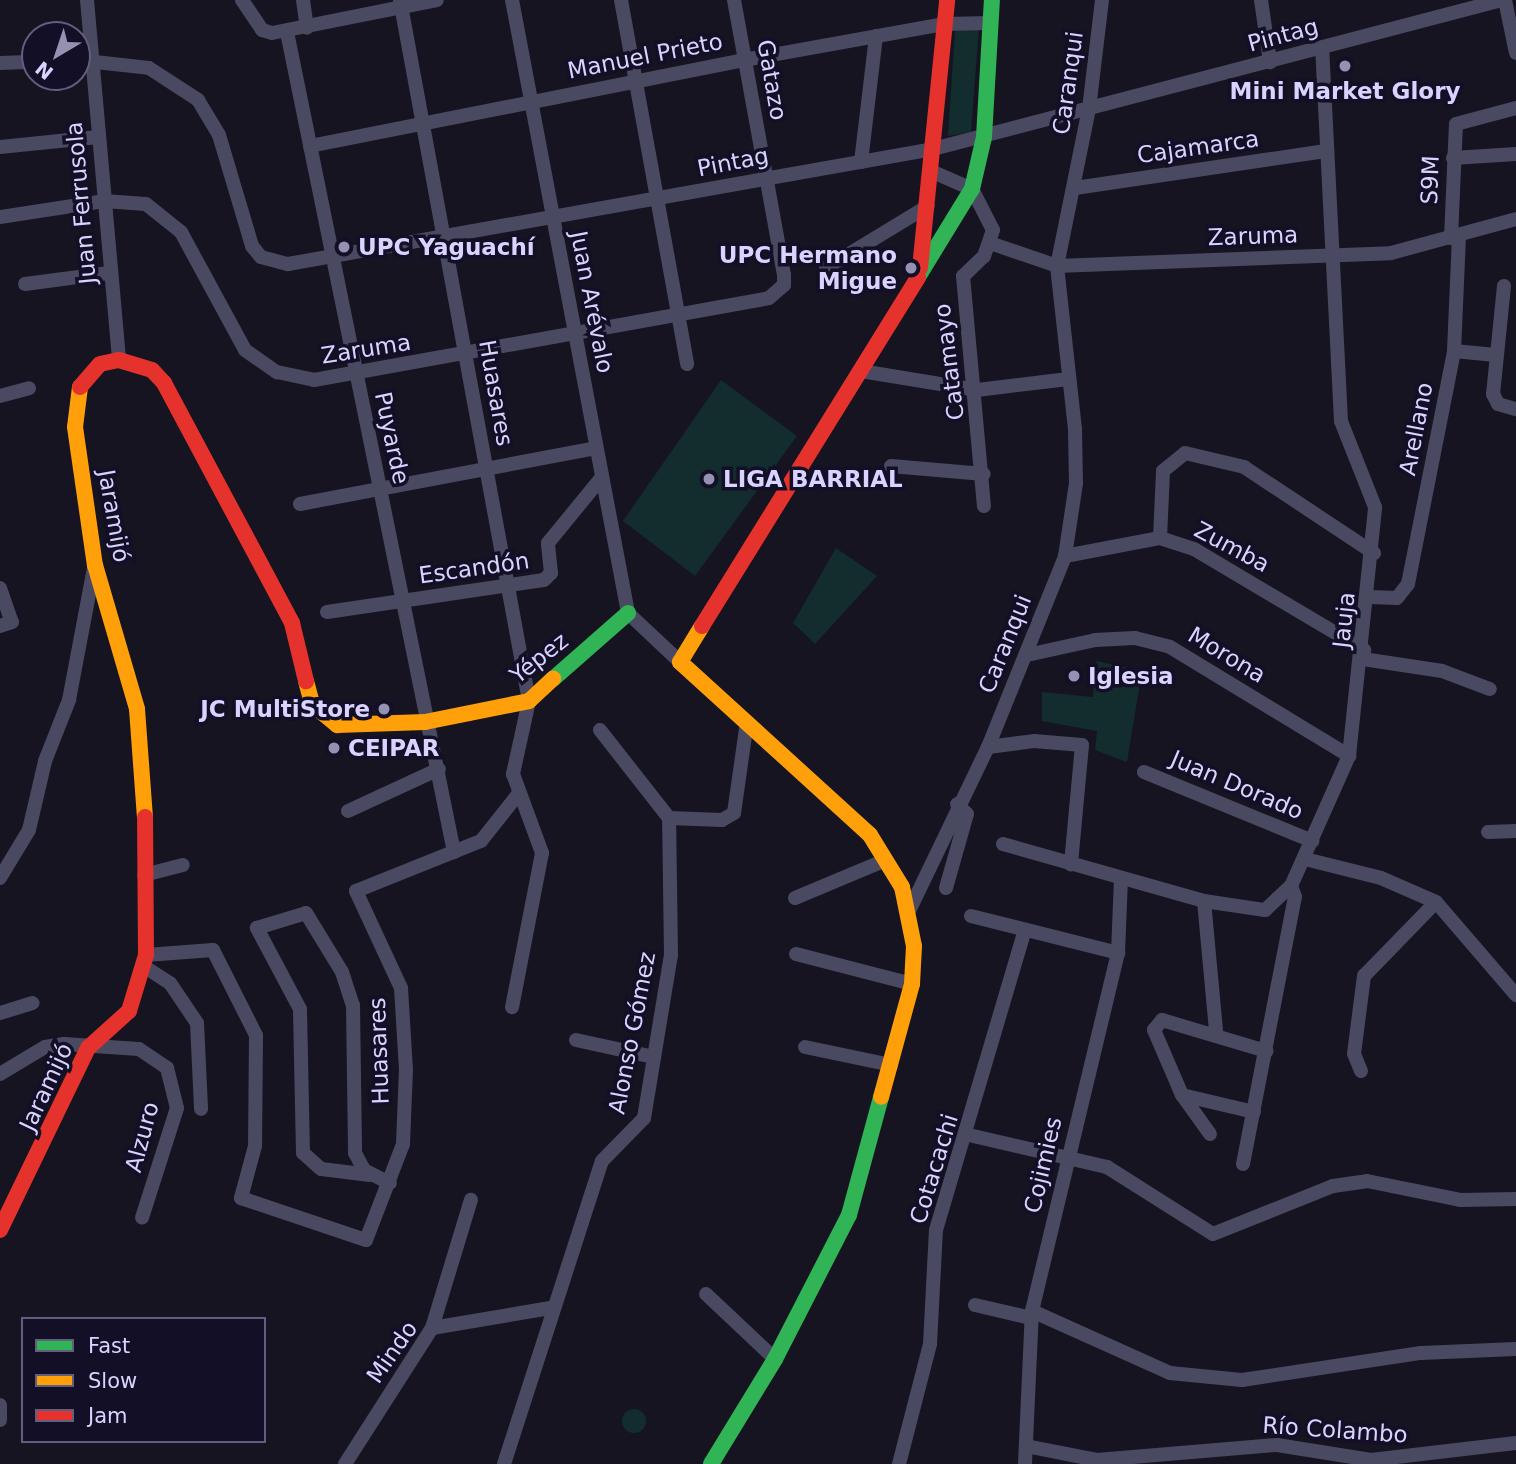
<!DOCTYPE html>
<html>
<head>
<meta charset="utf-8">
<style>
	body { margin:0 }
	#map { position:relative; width:1516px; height:1464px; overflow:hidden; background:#161421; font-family:"DejaVu Sans",sans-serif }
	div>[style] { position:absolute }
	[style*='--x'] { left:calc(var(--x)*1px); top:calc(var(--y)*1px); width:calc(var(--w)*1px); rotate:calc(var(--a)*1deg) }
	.green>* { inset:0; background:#132c2d }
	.round { border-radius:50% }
	.street>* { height:14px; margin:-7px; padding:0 7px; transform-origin:7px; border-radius:7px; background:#4a4962 }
	.fast>* { height:16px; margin:-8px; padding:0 8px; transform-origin:8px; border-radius:8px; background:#30b455 }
	.slow>* { height:16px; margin:-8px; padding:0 8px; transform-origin:8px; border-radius:8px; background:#ff9f0a }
	.jam>* { height:16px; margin:-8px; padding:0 8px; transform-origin:8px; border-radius:8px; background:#e5322d }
	.dots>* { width:19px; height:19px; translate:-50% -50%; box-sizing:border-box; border:4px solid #130f26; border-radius:50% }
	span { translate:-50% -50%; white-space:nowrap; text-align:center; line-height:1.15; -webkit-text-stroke:7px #130f26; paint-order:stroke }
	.street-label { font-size:23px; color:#d9d4ff }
	.poi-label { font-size:23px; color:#d9d4ff; font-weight:700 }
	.left { translate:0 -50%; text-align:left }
	.right { translate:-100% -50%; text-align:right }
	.legend { position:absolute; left:21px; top:1317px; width:245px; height:126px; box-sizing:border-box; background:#130f26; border:2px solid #625e7d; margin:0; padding:9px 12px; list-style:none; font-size:21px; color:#d9d4ff }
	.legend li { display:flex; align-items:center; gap:14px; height:35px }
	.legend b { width:35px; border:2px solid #625e7d }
	.north { position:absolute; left:21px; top:21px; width:70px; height:70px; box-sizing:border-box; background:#130f26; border:2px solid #625e7d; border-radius:50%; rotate:219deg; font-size:19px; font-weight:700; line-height:28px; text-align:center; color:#d9d4ff }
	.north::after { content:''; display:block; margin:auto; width:24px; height:32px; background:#9591b1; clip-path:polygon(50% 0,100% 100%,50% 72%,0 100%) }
</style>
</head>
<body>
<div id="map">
	<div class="green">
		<div style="clip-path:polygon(979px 28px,971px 132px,948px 136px,955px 31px)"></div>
		<div style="clip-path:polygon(721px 380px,797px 436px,695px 576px,623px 521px)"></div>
		<div style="clip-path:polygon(836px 548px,877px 576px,815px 644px,793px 623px)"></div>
		<div style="clip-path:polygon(1096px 661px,1142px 671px,1127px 762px,1095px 750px,1097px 731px,1042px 721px,1042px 692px,1093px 697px)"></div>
		<div class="round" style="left:622px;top:1409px;width:24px;height:24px"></div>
	</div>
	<div class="street">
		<div style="--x:87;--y:0;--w:361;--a:84.9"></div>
		<div style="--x:242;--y:0;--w:36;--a:56"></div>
		<div style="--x:262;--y:30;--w:10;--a:17"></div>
		<div style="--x:272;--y:33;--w:168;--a:-11.3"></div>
		<div style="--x:303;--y:0;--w:28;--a:82"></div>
		<div style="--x:400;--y:0;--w:713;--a:79.57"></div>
		<div style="--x:529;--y:701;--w:75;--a:102.4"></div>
		<div style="--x:513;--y:774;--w:84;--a:69.8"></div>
		<div style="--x:542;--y:853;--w:157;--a:101"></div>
		<div style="--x:512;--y:0;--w:624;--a:79.28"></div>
		<div style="--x:628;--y:613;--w:71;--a:43.3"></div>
		<div style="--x:621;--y:0;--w:370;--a:79.7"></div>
		<div style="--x:1261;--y:0;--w:63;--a:81.7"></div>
		<div style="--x:1505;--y:0;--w:54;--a:78.3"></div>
		<div style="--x:287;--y:32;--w:837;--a:78.49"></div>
		<div style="--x:77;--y:60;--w:72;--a:6.3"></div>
		<div style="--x:149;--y:68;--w:59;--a:33.1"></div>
		<div style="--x:198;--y:100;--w:41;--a:59"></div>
		<div style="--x:219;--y:135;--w:116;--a:73.4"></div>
		<div style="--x:252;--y:246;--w:14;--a:51"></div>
		<div style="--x:261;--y:257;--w:28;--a:15"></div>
		<div style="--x:288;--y:264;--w:655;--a:-10.11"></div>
		<div style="--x:933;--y:149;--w:588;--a:-14.67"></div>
		<div style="--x:0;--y:63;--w:35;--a:-2"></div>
		<div style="--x:310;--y:146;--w:442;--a:-11.2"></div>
		<div style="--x:744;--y:60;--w:204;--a:-10.2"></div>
		<div style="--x:945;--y:24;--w:46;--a:-1.2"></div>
		<div style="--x:0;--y:147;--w:99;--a:-5.8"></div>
		<div style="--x:1453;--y:158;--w:63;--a:-3.6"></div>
		<div style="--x:861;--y:162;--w:127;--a:-83.2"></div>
		<div style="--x:933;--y:172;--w:43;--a:23.6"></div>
		<div style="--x:972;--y:189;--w:46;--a:62.9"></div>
		<div style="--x:993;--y:230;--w:28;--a:109"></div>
		<div style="--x:984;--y:256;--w:29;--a:136"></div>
		<div style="--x:963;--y:276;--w:231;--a:84.8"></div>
		<div style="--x:1075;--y:188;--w:255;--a:-8.4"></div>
		<div style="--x:0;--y:217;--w:105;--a:-8.7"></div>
		<div style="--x:104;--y:201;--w:42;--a:4.1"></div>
		<div style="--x:146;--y:204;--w:45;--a:38.7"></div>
		<div style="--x:181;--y:232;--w:134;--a:61.5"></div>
		<div style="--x:245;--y:350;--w:39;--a:35"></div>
		<div style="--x:277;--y:372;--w:38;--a:12"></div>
		<div style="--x:314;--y:380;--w:462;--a:-10.2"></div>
		<div style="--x:769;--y:298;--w:20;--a:-41"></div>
		<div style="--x:784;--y:285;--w:10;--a:-90"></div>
		<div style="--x:784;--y:275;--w:280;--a:-100.3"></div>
		<div style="--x:1451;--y:238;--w:114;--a:-87.5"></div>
		<div style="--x:1456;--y:124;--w:62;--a:-14.9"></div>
		<div style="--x:990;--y:243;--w:71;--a:18.9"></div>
		<div style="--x:1057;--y:266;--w:334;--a:-2.2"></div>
		<div style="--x:1391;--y:253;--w:130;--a:-15.2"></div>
		<div style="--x:826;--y:268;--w:119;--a:-31.3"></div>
		<div style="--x:25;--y:284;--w:85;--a:-7.5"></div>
		<div style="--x:1504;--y:286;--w:109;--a:95.8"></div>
		<div style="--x:1493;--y:394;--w:11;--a:63"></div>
		<div style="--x:1498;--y:404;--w:19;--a:16"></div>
		<div style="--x:1454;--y:351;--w:42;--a:5.4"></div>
		<div style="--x:861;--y:371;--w:118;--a:9.3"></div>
		<div style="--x:977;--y:390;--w:92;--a:-6.9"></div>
		<div style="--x:0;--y:396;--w:30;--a:-15"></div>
		<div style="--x:891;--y:466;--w:93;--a:4.9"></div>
		<div style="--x:300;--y:504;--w:301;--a:-10.7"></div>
		<div style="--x:1160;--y:538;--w:67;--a:-87.4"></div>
		<div style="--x:1163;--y:471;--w:28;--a:-39"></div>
		<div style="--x:1185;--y:453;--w:61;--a:13.3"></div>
		<div style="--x:1244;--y:467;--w:156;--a:33.5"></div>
		<div style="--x:1065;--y:556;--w:97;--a:-10.7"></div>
		<div style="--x:1160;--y:538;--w:36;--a:18"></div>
		<div style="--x:1194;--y:549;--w:198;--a:30.7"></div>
		<div style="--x:0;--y:588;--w:36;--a:71"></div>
		<div style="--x:12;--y:622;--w:13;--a:162"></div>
		<div style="--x:1370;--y:597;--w:27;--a:2"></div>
		<div style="--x:1397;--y:598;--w:18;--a:-52"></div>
		<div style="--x:1408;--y:584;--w:237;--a:-78.8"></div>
		<div style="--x:1454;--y:351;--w:116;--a:-87.5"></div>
		<div style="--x:327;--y:612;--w:219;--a:-8.4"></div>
		<div style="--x:544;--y:580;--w:10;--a:-45"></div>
		<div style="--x:551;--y:573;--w:30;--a:-96"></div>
		<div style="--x:548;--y:543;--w:85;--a:-50.7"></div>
		<div style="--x:1027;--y:655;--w:70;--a:-12.4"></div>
		<div style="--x:1095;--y:640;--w:40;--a:-2.9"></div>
		<div style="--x:1135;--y:638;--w:36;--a:14"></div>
		<div style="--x:1170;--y:647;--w:210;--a:31.3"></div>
		<div style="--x:1363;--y:659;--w:80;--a:8.6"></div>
		<div style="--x:1442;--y:671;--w:51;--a:20.6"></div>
		<div style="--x:600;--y:730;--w:112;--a:51.9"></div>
		<div style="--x:988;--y:747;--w:46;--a:-7.4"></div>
		<div style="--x:1034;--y:741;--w:48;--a:4.8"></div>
		<div style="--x:1082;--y:745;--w:120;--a:95.3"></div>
		<div style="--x:1144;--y:772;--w:182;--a:22.3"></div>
		<div style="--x:348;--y:811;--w:100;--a:-24.8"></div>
		<div style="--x:669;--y:818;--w:53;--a:2.2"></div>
		<div style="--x:722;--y:820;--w:14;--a:-30"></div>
		<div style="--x:734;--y:813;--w:92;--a:-81.9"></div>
		<div style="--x:1488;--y:832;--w:28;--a:-2"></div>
		<div style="--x:1003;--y:844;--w:209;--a:15.8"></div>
		<div style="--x:1204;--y:901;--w:62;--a:8.4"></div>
		<div style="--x:1265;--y:910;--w:35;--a:-43"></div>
		<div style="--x:1291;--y:886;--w:142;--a:-66"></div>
		<div style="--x:1349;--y:756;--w:250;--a:-84"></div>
		<div style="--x:1375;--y:507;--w:92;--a:-111.6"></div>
		<div style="--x:1341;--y:421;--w:374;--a:-92.9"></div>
		<div style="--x:1305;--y:859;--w:78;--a:14"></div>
		<div style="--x:1381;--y:878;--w:60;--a:23.6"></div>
		<div style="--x:1436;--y:902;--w:123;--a:49.3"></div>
		<div style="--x:144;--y:875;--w:40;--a:-14.4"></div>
		<div style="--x:0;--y:878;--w:56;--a:-58.9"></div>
		<div style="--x:29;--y:830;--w:71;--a:-76.9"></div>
		<div style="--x:45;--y:761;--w:66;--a:-68.5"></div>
		<div style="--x:69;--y:700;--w:134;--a:-79.3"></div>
		<div style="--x:946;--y:888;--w:77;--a:-74.2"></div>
		<div style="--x:967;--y:814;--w:14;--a:-135"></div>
		<div style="--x:795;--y:898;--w:99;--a:-22.7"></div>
		<div style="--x:1204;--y:901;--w:131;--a:84.7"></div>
		<div style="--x:910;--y:909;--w:180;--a:-64.3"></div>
		<div style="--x:988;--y:747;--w:206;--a:-68"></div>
		<div style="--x:1065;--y:556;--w:74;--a:-81.4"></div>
		<div style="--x:1076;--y:483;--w:54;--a:-91.1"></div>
		<div style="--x:1075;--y:429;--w:164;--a:-96.3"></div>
		<div style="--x:1057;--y:266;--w:160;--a:-78.5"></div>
		<div style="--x:1089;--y:109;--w:110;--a:-83.2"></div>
		<div style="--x:971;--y:916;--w:152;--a:14.1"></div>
		<div style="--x:796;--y:954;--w:120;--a:14.5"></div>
		<div style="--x:146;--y:955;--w:67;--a:-4.3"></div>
		<div style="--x:213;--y:950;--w:95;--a:63.2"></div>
		<div style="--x:256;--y:1035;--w:111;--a:90.5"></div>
		<div style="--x:255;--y:1146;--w:54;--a:105.1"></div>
		<div style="--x:241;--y:1198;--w:132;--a:18.6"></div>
		<div style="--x:366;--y:1240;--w:103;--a:-68.9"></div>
		<div style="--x:403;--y:1144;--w:74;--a:-87.7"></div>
		<div style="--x:406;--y:1070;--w:82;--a:-93.5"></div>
		<div style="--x:401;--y:988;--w:107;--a:-114.9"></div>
		<div style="--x:356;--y:891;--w:135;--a:-21.8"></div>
		<div style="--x:481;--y:841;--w:61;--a:-51.6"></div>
		<div style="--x:145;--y:967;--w:30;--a:33"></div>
		<div style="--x:170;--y:983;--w:48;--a:56"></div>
		<div style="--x:197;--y:1023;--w:86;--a:87.3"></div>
		<div style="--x:0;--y:1013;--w:34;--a:-17"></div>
		<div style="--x:576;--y:1040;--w:80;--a:12.3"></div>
		<div style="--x:805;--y:1047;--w:88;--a:11.8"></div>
		<div style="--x:1361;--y:1071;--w:18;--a:-112"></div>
		<div style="--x:1354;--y:1054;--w:79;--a:-82.7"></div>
		<div style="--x:1364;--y:976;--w:103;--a:-45.8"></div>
		<div style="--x:0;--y:1074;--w:52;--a:-31"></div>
		<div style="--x:45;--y:1047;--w:19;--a:-9"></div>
		<div style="--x:64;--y:1044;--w:75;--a:3.8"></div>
		<div style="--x:139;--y:1049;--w:34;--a:34"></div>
		<div style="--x:167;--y:1068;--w:41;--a:76"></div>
		<div style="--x:177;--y:1108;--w:115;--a:107.7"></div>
		<div style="--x:1182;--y:1095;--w:48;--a:54.3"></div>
		<div style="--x:1254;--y:1112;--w:74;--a:-166.7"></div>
		<div style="--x:1182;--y:1095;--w:71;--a:-113.3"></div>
		<div style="--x:1154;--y:1030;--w:13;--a:-51"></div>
		<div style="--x:1162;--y:1020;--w:109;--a:16.6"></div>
		<div style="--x:969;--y:1135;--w:142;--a:13.1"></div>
		<div style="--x:1107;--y:1167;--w:125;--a:32.3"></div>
		<div style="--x:1213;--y:1234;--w:129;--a:-21.8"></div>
		<div style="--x:1333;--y:1186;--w:34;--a:-8"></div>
		<div style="--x:1367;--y:1181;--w:95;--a:11.5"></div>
		<div style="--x:1460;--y:1200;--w:56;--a:-1"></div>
		<div style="--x:1243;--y:1164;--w:272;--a:-79"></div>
		<div style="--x:1295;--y:897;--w:12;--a:-110"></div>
		<div style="--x:370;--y:1175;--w:49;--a:-173"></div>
		<div style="--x:321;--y:1169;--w:24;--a:-138"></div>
		<div style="--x:303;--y:1153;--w:144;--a:-91.2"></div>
		<div style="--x:300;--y:1009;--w:92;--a:-118"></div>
		<div style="--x:257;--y:928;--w:51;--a:-17"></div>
		<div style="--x:306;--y:913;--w:69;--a:58.6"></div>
		<div style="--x:342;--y:972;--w:35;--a:72"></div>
		<div style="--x:353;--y:1005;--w:148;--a:89.2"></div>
		<div style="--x:355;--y:1153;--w:19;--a:62"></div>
		<div style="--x:364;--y:1170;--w:29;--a:27"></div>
		<div style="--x:706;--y:1294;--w:95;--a:43.3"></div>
		<div style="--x:975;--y:1305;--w:57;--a:13.1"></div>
		<div style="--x:1032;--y:1311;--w:151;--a:24.2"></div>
		<div style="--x:1170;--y:1373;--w:72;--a:5.6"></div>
		<div style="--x:1242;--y:1380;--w:181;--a:-8.6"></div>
		<div style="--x:1421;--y:1353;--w:95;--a:-2.4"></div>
		<div style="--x:432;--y:1328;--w:134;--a:-73.1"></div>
		<div style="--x:0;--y:1405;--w:15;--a:90"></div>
		<div style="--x:1026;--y:1446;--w:72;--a:11.2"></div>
		<div style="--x:1097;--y:1460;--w:181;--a:-4.8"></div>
		<div style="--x:1277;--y:1445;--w:95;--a:9.1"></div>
		<div style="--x:1371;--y:1460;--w:146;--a:-6.7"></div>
		<div style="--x:345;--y:1464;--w:161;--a:-57.4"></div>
		<div style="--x:432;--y:1328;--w:120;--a:-9.6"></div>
		<div style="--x:504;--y:1464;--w:318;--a:-72.1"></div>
		<div style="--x:602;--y:1161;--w:60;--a:-45.7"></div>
		<div style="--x:644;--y:1118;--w:165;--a:-80.6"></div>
		<div style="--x:671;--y:955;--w:137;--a:-90.8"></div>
		<div style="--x:899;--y:1464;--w:124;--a:-75.5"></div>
		<div style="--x:930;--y:1344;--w:114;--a:-87"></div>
		<div style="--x:936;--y:1230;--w:311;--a:-73.5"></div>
		<div style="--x:1025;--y:1464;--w:153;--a:-87.4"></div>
		<div style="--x:1032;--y:1311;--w:368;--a:-76.5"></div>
		<div style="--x:1118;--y:953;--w:75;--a:-87.7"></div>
	</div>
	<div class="fast">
		<div style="--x:918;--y:277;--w:103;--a:-58.5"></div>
		<div style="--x:972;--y:189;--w:53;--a:-77"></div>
		<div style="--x:984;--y:137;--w:137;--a:-86.7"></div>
		<div style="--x:553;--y:679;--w:100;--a:-41.3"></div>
		<div style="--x:711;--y:1464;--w:123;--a:-58.6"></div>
		<div style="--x:775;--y:1359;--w:162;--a:-62.8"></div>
		<div style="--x:849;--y:1215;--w:122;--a:-74.8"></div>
	</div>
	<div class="slow">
		<div style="--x:80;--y:387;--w:40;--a:97.1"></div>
		<div style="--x:75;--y:427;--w:139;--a:81.8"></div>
		<div style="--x:95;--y:565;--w:150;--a:73.7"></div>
		<div style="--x:137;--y:709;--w:108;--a:85.8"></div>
		<div style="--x:702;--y:626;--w:42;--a:121.4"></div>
		<div style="--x:680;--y:662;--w:257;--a:42.3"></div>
		<div style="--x:870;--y:835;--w:61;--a:58.4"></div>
		<div style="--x:902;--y:887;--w:60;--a:78.5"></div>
		<div style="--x:914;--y:946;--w:38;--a:93"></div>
		<div style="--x:912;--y:984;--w:117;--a:105.3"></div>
		<div style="--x:306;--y:681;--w:24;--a:75"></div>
		<div style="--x:312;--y:704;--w:33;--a:40"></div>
		<div style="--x:337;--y:725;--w:88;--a:-2"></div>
		<div style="--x:425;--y:722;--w:106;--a:-11.4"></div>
		<div style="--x:529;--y:701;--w:33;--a:-43"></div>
	</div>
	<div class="jam">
		<div style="--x:920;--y:268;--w:269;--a:-84.2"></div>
		<div style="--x:80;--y:387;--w:30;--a:-49"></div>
		<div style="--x:100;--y:364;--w:19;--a:-12"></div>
		<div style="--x:119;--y:360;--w:34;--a:17"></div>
		<div style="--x:152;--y:370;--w:18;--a:47"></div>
		<div style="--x:164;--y:383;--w:272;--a:61.9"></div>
		<div style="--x:292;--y:623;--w:60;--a:76.4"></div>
		<div style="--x:702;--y:626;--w:410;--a:-58.2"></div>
		<div style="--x:0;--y:1230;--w:202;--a:-64.2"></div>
		<div style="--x:88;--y:1048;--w:55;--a:-42.1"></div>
		<div style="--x:129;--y:1011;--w:59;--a:-73.1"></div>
		<div style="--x:146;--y:955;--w:138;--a:-90.4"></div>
	</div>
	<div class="dots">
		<div style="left:1345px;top:66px;background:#9591b1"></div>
		<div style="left:344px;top:247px;background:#9591b1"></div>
		<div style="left:911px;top:268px;background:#9591b1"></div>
		<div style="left:709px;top:479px;background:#9591b1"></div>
		<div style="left:1074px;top:676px;background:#9591b1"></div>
		<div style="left:384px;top:709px;background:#9591b1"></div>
		<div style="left:334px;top:748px;background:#9591b1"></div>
	</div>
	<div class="street-label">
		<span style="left:1283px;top:35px;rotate:-15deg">Pintag</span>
		<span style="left:645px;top:56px;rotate:-11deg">Manuel Prieto</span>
		<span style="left:772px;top:80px;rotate:80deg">Gatazo</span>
		<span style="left:1068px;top:83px;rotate:-82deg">Caranqui</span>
		<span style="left:1198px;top:147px;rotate:-8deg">Cajamarca</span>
		<span style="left:733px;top:162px;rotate:-11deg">Pintag</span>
		<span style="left:1430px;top:180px;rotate:-88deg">S9M</span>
		<span style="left:81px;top:203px;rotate:-95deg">Juan Ferrusola</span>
		<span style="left:1253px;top:236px;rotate:-2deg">Zaruma</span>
		<span style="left:592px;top:302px;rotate:79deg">Juan Arévalo</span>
		<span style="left:366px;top:349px;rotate:-9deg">Zaruma</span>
		<span style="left:949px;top:362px;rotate:-97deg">Catamayo</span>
		<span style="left:496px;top:393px;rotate:80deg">Huasares</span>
		<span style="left:1416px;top:429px;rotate:-79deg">Arellano</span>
		<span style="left:392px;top:438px;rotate:78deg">Puyarde</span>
		<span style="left:114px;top:516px;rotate:80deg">Jaramijó</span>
		<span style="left:1232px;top:547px;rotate:28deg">Zumba</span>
		<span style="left:474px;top:568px;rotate:-8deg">Escandón</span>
		<span style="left:1344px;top:620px;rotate:-84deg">Jauja</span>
		<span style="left:1005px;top:644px;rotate:-68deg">Caranqui</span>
		<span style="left:1227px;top:655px;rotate:31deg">Morona</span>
		<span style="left:539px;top:658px;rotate:-38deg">Yépez</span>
		<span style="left:1237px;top:785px;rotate:23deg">Juan Dorado</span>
		<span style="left:632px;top:1033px;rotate:-79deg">Alonso Gómez</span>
		<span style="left:379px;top:1051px;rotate:-92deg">Huasares</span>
		<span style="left:46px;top:1087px;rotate:-65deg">Jaramijó</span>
		<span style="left:142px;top:1137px;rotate:-75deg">Alzuro</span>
		<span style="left:1043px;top:1165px;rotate:-77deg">Cojimies</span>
		<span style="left:934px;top:1169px;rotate:-73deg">Cotacachi</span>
		<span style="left:392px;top:1352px;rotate:-55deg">Mindo</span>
		<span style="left:1335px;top:1430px;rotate:4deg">Río Colambo</span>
	</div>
	<div class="poi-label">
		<span style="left:1345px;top:91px">Mini Market Glory</span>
		<span class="left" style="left:358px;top:247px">UPC Yaguachí</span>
		<span class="right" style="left:897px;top:268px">UPC Hermano<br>Migue</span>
		<span class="left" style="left:723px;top:479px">LIGA BARRIAL</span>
		<span class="left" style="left:1088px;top:676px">Iglesia</span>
		<span class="right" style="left:370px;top:709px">JC MultiStore</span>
		<span class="left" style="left:348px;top:748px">CEIPAR</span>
	</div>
	<ul class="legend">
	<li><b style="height:9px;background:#30b455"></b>Fast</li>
	<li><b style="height:9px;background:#ff9f0a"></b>Slow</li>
	<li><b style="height:9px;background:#e5322d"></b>Jam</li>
	</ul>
	<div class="north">N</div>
</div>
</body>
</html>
